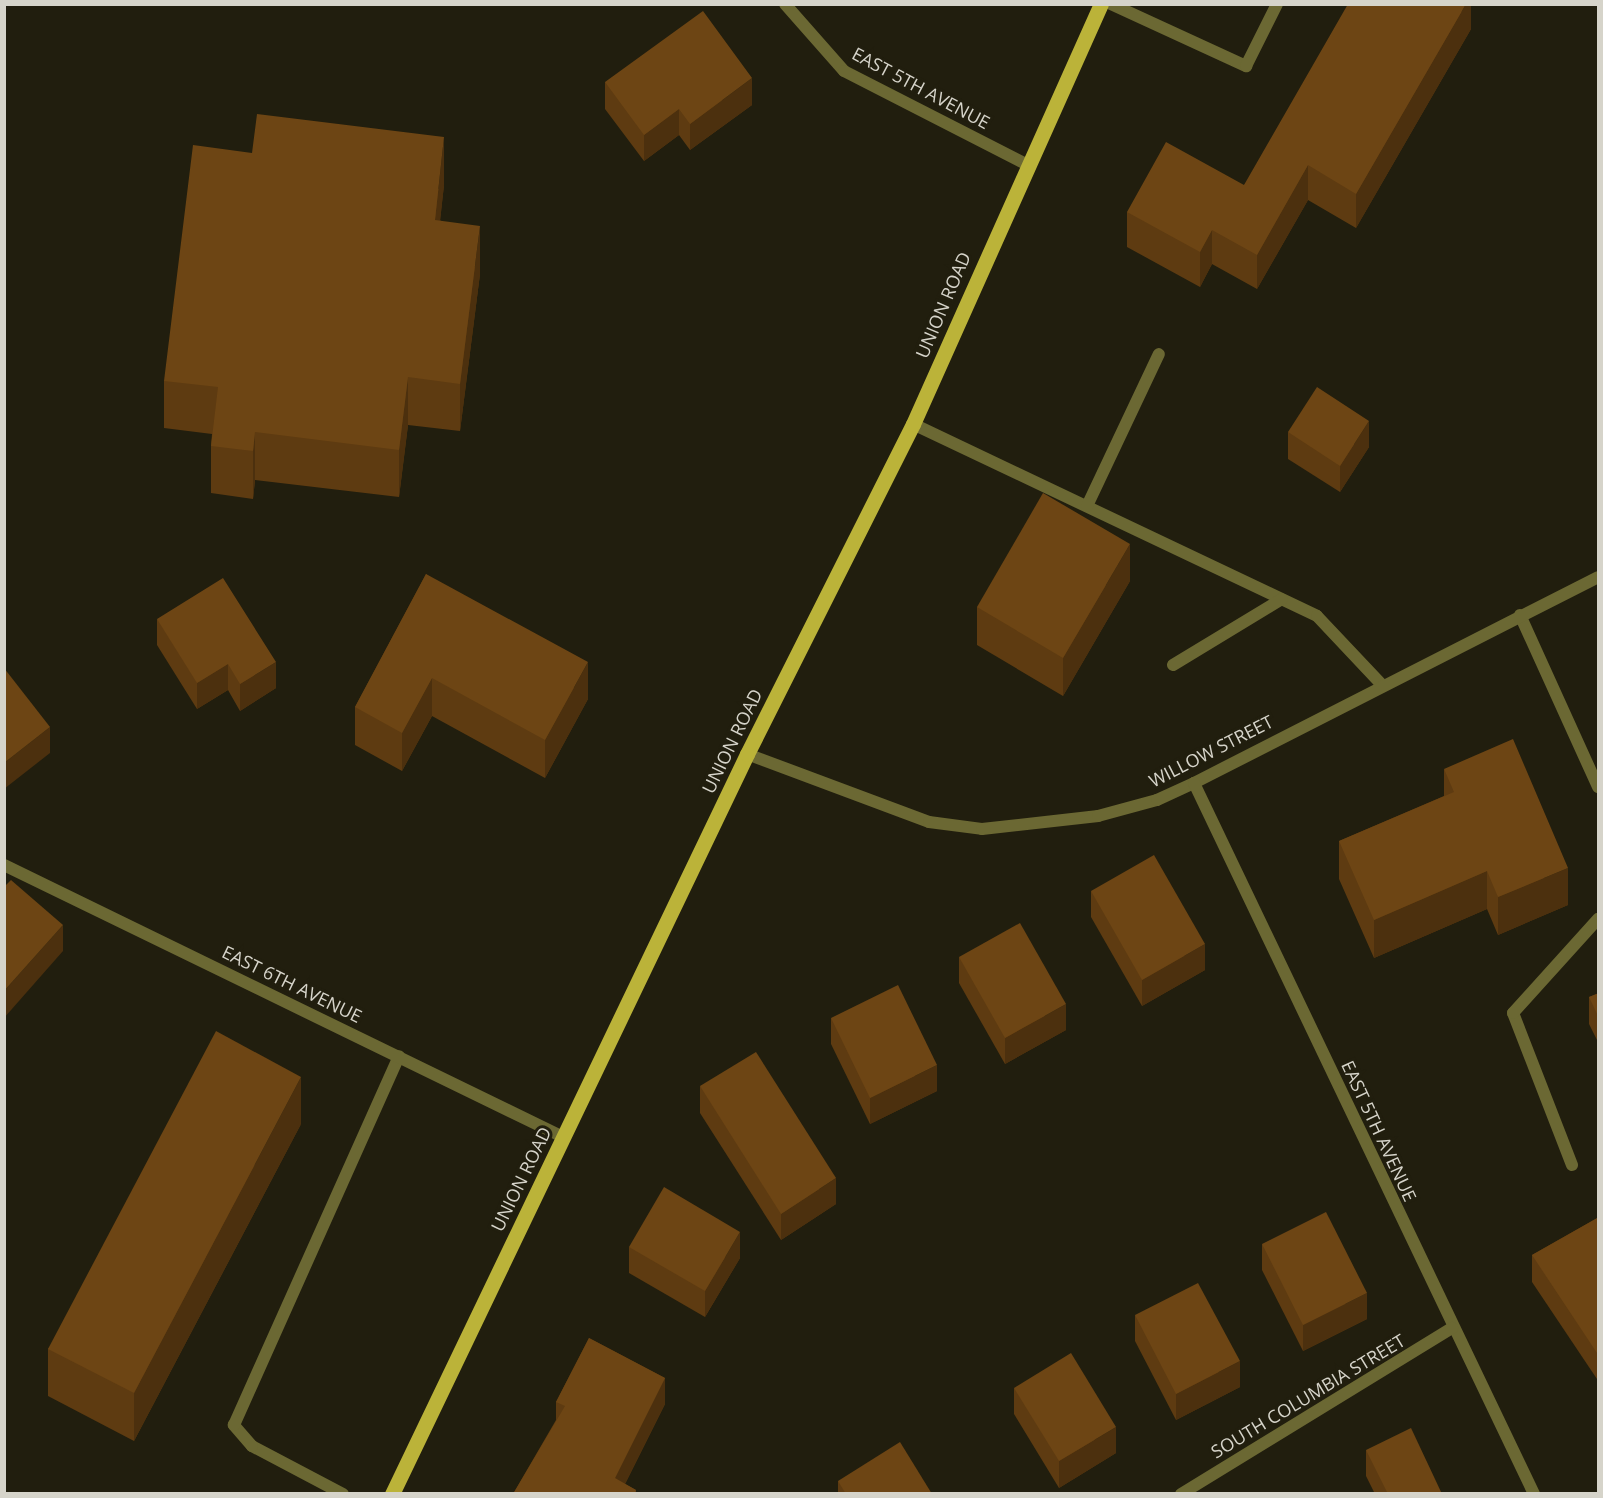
<!DOCTYPE html>
<html>
<head>
<meta charset="utf-8">
<style>
	body { margin:0 }
	#map { position:relative; width:1603px; height:1498px; overflow:hidden; background:#211e0e; font-family:"Open Sans",sans-serif }
	div>[style] { position:absolute }
	[style*='--x'] { left:calc(var(--x)*1px); top:calc(var(--y)*1px); width:calc(var(--w)*1px); rotate:calc(var(--a)*1deg) }
	.service>* { height:12px; margin:-6px; padding:0 6px; transform-origin:6px; border-radius:6px; background:#6b6833 }
	.minor>* { height:12px; margin:-6px; padding:0 6px; transform-origin:6px; border-radius:6px; background:#6b6833 }
	.primary>* { height:15px; margin:-7.5px; padding:0 7.5px; transform-origin:7.5px; border-radius:7.5px; background:#bbb339 }
	.wall>* { inset:0; background:#5e3b11 }
	.shaded-wall>* { inset:0; background:#4c300e }
	.building>* { inset:0; background:#6d4514 }
	span { translate:-50% -50%; white-space:nowrap; text-align:center; line-height:1.15; -webkit-text-stroke:6px #211e0e; paint-order:stroke }
	.street-label { font-size:18px; color:#d6d4ca }
	.frame { position:absolute; inset:0; border:6px solid #d6d4ca; pointer-events:none }
</style>
</head>
<body>
<div id="map">
	<div class="service">
		<div style="--x:1111;--y:4;--w:149;--a:24.7"></div>
		<div style="--x:1246;--y:66;--w:69;--a:-63.4"></div>
		<div style="--x:913;--y:424;--w:447;--a:25.4"></div>
		<div style="--x:1317;--y:616;--w:93;--a:46.7"></div>
		<div style="--x:1087;--y:506;--w:168;--a:-64.7"></div>
		<div style="--x:1520;--y:615;--w:189;--a:65.6"></div>
		<div style="--x:1173;--y:665;--w:127;--a:-31.2"></div>
		<div style="--x:1572;--y:1165;--w:163;--a:-111.2"></div>
		<div style="--x:1513;--y:1013;--w:127;--a:-47.9"></div>
		<div style="--x:343;--y:1494;--w:103;--a:-152.2"></div>
		<div style="--x:252;--y:1446;--w:28;--a:-131"></div>
		<div style="--x:234;--y:1425;--w:404;--a:-65.9"></div>
	</div>
	<div class="minor">
		<div style="--x:785;--y:4;--w:89;--a:48.6"></div>
		<div style="--x:844;--y:71;--w:204;--a:27.1"></div>
		<div style="--x:747;--y:754;--w:194;--a:20.5"></div>
		<div style="--x:929;--y:822;--w:53;--a:7.5"></div>
		<div style="--x:982;--y:829;--w:117;--a:-6.4"></div>
		<div style="--x:1098;--y:816;--w:61;--a:-15.2"></div>
		<div style="--x:1157;--y:800;--w:41;--a:-24.7"></div>
		<div style="--x:1194;--y:783;--w:453;--a:-27"></div>
		<div style="--x:1194;--y:783;--w:788;--a:64.44"></div>
		<div style="--x:4;--y:865;--w:622;--a:25.95"></div>
		<div style="--x:1181;--y:1494;--w:318;--a:-31.5"></div>
	</div>
	<div class="primary">
		<div style="--x:392;--y:1494;--w:821;--a:-64.37"></div>
		<div style="--x:747;--y:754;--w:369;--a:-63.3"></div>
		<div style="--x:913;--y:424;--w:460;--a:-65.9"></div>
	</div>
	<div class="wall">
		<div style="clip-path:polygon(1471px 4px,1471px 29px,1356px 228px,1308px 200px,1257px 289px,1212px 264px,1200px 287px,1127px 247px,1127px 212px,1244px 185px)"></div>
		<div style="clip-path:polygon(605px 82px,752px 105px,690px 150px,679px 135px,644px 161px,605px 109px)"></div>
		<div style="clip-path:polygon(444px 185px,440px 220px,480px 274px,460px 431px,408px 425px,399px 497px,255px 480px,253px 499px,211px 493px,211px 446px,212px 434px,164px 428px,164px 381px)"></div>
		<div style="clip-path:polygon(1288px 432px,1369px 447px,1340px 492px,1288px 459px)"></div>
		<div style="clip-path:polygon(426px 574px,588px 699px,545px 778px,432px 716px,402px 771px,355px 745px,355px 707px)"></div>
		<div style="clip-path:polygon(1130px 581px,1063px 696px,977px 645px,977px 607px)"></div>
		<div style="clip-path:polygon(157px 619px,276px 688px,240px 711px,228px 690px,197px 709px,157px 645px)"></div>
		<div style="clip-path:polygon(1444px 769px,1568px 905px,1498px 935px,1487px 909px,1374px 958px,1339px 879px,1339px 841px,1444px 796px)"></div>
		<div style="clip-path:polygon(1091px 891px,1205px 970px,1142px 1006px,1091px 917px)"></div>
		<div style="clip-path:polygon(959px 957px,1066px 1030px,1005px 1064px,959px 983px)"></div>
		<div style="clip-path:polygon(1599px 993px,1599px 1044px,1589px 1024px,1589px 997px)"></div>
		<div style="clip-path:polygon(831px 1018px,937px 1091px,870px 1124px,831px 1044px)"></div>
		<div style="clip-path:polygon(700px 1086px,836px 1204px,781px 1240px,700px 1113px)"></div>
		<div style="clip-path:polygon(301px 1124px,134px 1441px,48px 1396px,48px 1349px)"></div>
		<div style="clip-path:polygon(1599px 1217px,1599px 1382px,1532px 1282px,1532px 1255px)"></div>
		<div style="clip-path:polygon(1262px 1244px,1367px 1319px,1303px 1351px,1262px 1270px)"></div>
		<div style="clip-path:polygon(629px 1247px,740px 1258px,705px 1317px,629px 1273px)"></div>
		<div style="clip-path:polygon(1135px 1315px,1240px 1387px,1176px 1420px,1135px 1341px)"></div>
		<div style="clip-path:polygon(589px 1338px,665px 1378px,665px 1404px,625px 1484px,636px 1490px,636px 1494px,513px 1494px,556px 1420px,556px 1402px)"></div>
		<div style="clip-path:polygon(1014px 1388px,1116px 1453px,1059px 1488px,1014px 1414px)"></div>
		<div style="clip-path:polygon(1366px 1450px,1442px 1494px,1375px 1494px,1366px 1476px)"></div>
		<div style="clip-path:polygon(838px 1481px,932px 1494px,838px 1494px)"></div>
	</div>
	<div class="shaded-wall">
		<div style="clip-path:polygon(1466px 4px,1471px 4px,1471px 29px,1356px 228px,1356px 194px)"></div>
		<div style="clip-path:polygon(752px 78px,752px 105px,690px 150px,690px 124px)"></div>
		<div style="clip-path:polygon(679px 109px,679px 135px,644px 161px,644px 135px)"></div>
		<div style="clip-path:polygon(444px 137px,444px 185px,435px 268px,435px 220px)"></div>
		<div style="clip-path:polygon(1308px 165px,1308px 200px,1257px 289px,1257px 255px)"></div>
		<div style="clip-path:polygon(480px 226px,480px 274px,460px 431px,460px 384px)"></div>
		<div style="clip-path:polygon(1212px 230px,1212px 264px,1200px 287px,1200px 252px)"></div>
		<div style="clip-path:polygon(408px 377px,408px 425px,399px 497px,399px 450px)"></div>
		<div style="clip-path:polygon(1369px 421px,1369px 447px,1340px 492px,1340px 466px)"></div>
		<div style="clip-path:polygon(255px 432px,255px 480px,253px 499px,253px 451px)"></div>
		<div style="clip-path:polygon(1130px 544px,1130px 581px,1063px 696px,1063px 658px)"></div>
		<div style="clip-path:polygon(276px 662px,276px 688px,240px 711px,240px 684px)"></div>
		<div style="clip-path:polygon(588px 662px,588px 699px,545px 778px,545px 740px)"></div>
		<div style="clip-path:polygon(228px 664px,228px 690px,197px 709px,197px 683px)"></div>
		<div style="clip-path:polygon(432px 678px,432px 716px,402px 771px,402px 733px)"></div>
		<div style="clip-path:polygon(50px 727px,50px 753px,4px 789px,4px 763px)"></div>
		<div style="clip-path:polygon(1568px 868px,1568px 905px,1498px 935px,1498px 897px)"></div>
		<div style="clip-path:polygon(1487px 871px,1487px 909px,1374px 958px,1374px 920px)"></div>
		<div style="clip-path:polygon(63px 925px,63px 951px,4px 1018px,4px 991px)"></div>
		<div style="clip-path:polygon(1205px 944px,1205px 970px,1142px 1006px,1142px 980px)"></div>
		<div style="clip-path:polygon(1066px 1004px,1066px 1030px,1005px 1064px,1005px 1038px)"></div>
		<div style="clip-path:polygon(937px 1065px,937px 1091px,870px 1124px,870px 1098px)"></div>
		<div style="clip-path:polygon(301px 1077px,301px 1124px,134px 1441px,134px 1393px)"></div>
		<div style="clip-path:polygon(836px 1178px,836px 1204px,781px 1240px,781px 1214px)"></div>
		<div style="clip-path:polygon(740px 1232px,740px 1258px,705px 1317px,705px 1291px)"></div>
		<div style="clip-path:polygon(1367px 1293px,1367px 1319px,1303px 1351px,1303px 1325px)"></div>
		<div style="clip-path:polygon(1240px 1361px,1240px 1387px,1176px 1420px,1176px 1394px)"></div>
		<div style="clip-path:polygon(665px 1378px,665px 1404px,620px 1494px,615px 1478px)"></div>
		<div style="clip-path:polygon(1116px 1427px,1116px 1453px,1059px 1488px,1059px 1461px)"></div>
	</div>
	<div class="building">
		<div style="clip-path:polygon(1348px 4px,1466px 4px,1356px 194px,1308px 165px,1257px 255px,1212px 230px,1200px 252px,1127px 212px,1166px 142px,1244px 185px)"></div>
		<div style="clip-path:polygon(703px 11px,752px 78px,690px 124px,679px 109px,644px 135px,605px 82px)"></div>
		<div style="clip-path:polygon(257px 114px,444px 137px,435px 220px,480px 226px,460px 384px,408px 377px,399px 450px,255px 432px,253px 451px,211px 446px,218px 387px,164px 381px,193px 145px,252px 153px)"></div>
		<div style="clip-path:polygon(1317px 387px,1369px 421px,1340px 466px,1288px 432px)"></div>
		<div style="clip-path:polygon(1043px 493px,1130px 544px,1063px 658px,977px 607px)"></div>
		<div style="clip-path:polygon(426px 574px,588px 662px,545px 740px,432px 678px,402px 733px,355px 707px)"></div>
		<div style="clip-path:polygon(223px 578px,276px 662px,240px 684px,228px 664px,197px 683px,157px 619px)"></div>
		<div style="clip-path:polygon(4px 668px,50px 727px,4px 763px)"></div>
		<div style="clip-path:polygon(1513px 739px,1568px 868px,1498px 897px,1487px 871px,1374px 920px,1339px 841px,1454px 792px,1444px 769px)"></div>
		<div style="clip-path:polygon(1154px 855px,1205px 944px,1142px 980px,1091px 891px)"></div>
		<div style="clip-path:polygon(11px 880px,63px 925px,4px 991px,4px 887px)"></div>
		<div style="clip-path:polygon(1020px 923px,1066px 1004px,1005px 1038px,959px 957px)"></div>
		<div style="clip-path:polygon(898px 985px,937px 1065px,870px 1098px,831px 1018px)"></div>
		<div style="clip-path:polygon(1599px 993px,1599px 1018px,1589px 997px)"></div>
		<div style="clip-path:polygon(216px 1031px,301px 1077px,134px 1393px,48px 1349px)"></div>
		<div style="clip-path:polygon(756px 1052px,836px 1178px,781px 1214px,700px 1086px)"></div>
		<div style="clip-path:polygon(664px 1187px,740px 1232px,705px 1291px,629px 1247px)"></div>
		<div style="clip-path:polygon(1326px 1212px,1367px 1293px,1303px 1325px,1262px 1244px)"></div>
		<div style="clip-path:polygon(1599px 1217px,1599px 1356px,1532px 1255px)"></div>
		<div style="clip-path:polygon(1198px 1283px,1240px 1361px,1176px 1394px,1135px 1315px)"></div>
		<div style="clip-path:polygon(589px 1338px,665px 1378px,615px 1478px,636px 1490px,634px 1494px,513px 1494px,565px 1406px,556px 1402px)"></div>
		<div style="clip-path:polygon(1071px 1353px,1116px 1427px,1059px 1461px,1014px 1388px)"></div>
		<div style="clip-path:polygon(1411px 1428px,1442px 1494px,1388px 1494px,1366px 1450px)"></div>
		<div style="clip-path:polygon(900px 1442px,932px 1494px,846px 1494px,838px 1481px)"></div>
	</div>
	<div class="street-label">
		<span style="left:921px;top:88px;rotate:28deg">EAST 5TH AVENUE</span>
		<span style="left:943px;top:305px;rotate:-67deg">UNION ROAD</span>
		<span style="left:732px;top:741px;rotate:-64deg">UNION ROAD</span>
		<span style="left:1211px;top:751px;rotate:-27deg">WILLOW STREET</span>
		<span style="left:292px;top:984px;rotate:26deg">EAST 6TH AVENUE</span>
		<span style="left:1379px;top:1131px;rotate:65deg">EAST 5TH AVENUE</span>
		<span style="left:521px;top:1179px;rotate:-64deg">UNION ROAD</span>
		<span style="left:1308px;top:1396px;rotate:-31deg">SOUTH COLUMBIA STREET</span>
	</div>
	<div class="frame"></div>
</div>
</body>
</html>
